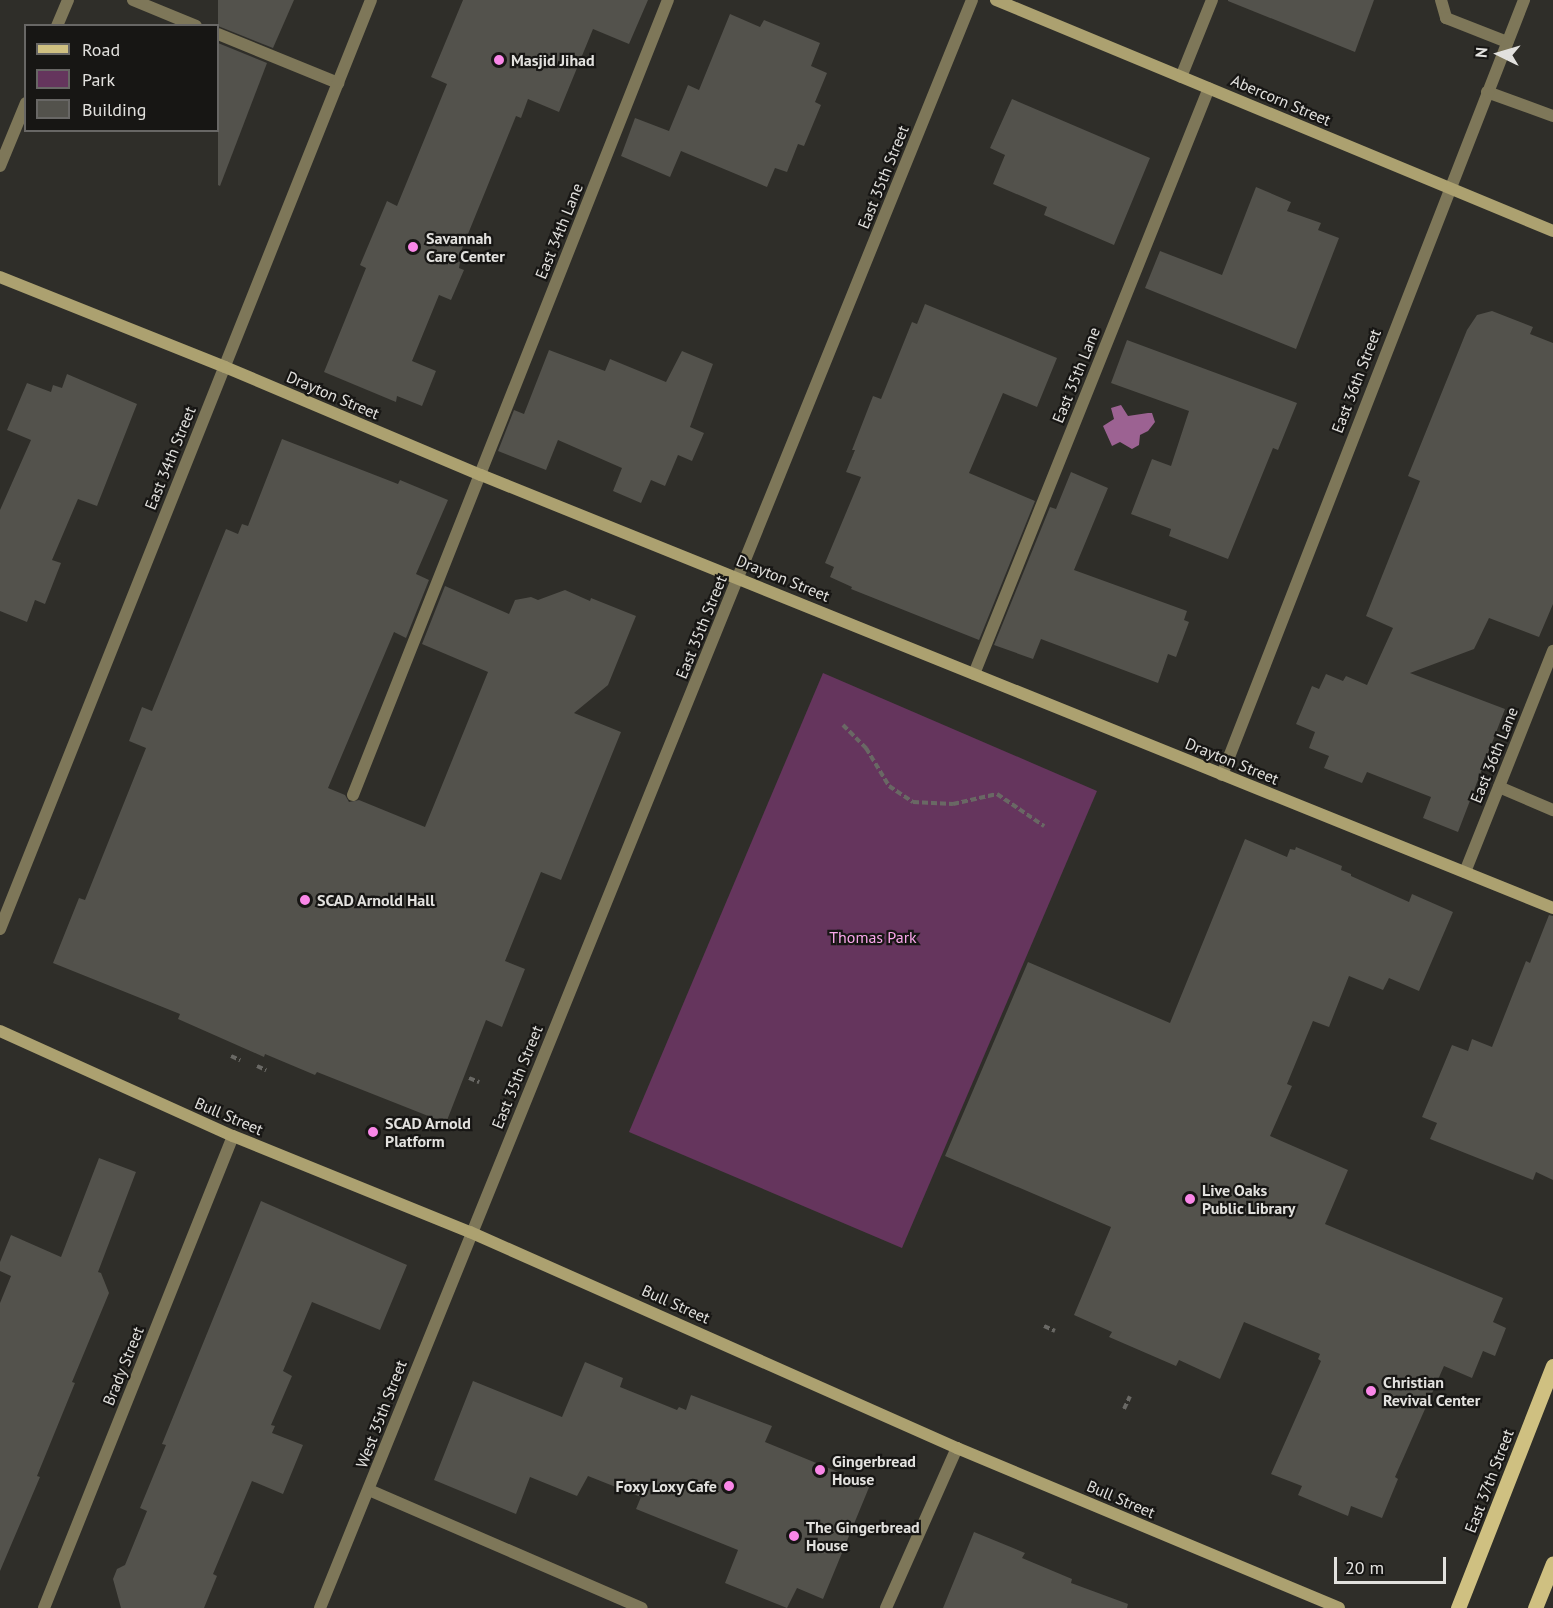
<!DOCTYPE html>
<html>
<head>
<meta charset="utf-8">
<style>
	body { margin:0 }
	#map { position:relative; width:1553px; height:1608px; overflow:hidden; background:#2f2e29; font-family:"PT Sans",sans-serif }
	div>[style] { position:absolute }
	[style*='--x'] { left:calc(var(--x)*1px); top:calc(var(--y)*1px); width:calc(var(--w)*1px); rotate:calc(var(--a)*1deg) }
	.green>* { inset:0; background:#65355d }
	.water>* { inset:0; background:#9c6292 }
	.building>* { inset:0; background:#53524c }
	.path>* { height:4px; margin-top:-2px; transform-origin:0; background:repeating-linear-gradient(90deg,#696864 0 6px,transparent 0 9px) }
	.lane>* { height:12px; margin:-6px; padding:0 6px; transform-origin:6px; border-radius:6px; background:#7e7759 }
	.street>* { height:12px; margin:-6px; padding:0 6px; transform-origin:6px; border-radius:6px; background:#7e7759 }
	.secondary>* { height:12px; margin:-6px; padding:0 6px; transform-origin:6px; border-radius:6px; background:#aca170 }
	.primary>* { height:15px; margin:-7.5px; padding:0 7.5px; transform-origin:7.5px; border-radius:7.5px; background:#cfc081 }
	.dots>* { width:16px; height:16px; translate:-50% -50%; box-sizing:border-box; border:3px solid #171614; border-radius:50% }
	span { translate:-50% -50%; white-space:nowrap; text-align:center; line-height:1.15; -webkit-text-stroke:4.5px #171614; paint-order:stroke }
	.poi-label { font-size:16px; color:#e2e1de; font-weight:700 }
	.left { translate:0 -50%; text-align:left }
	.right { translate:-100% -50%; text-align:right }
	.street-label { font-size:16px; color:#e2e1de }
	.park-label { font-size:16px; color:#faa8eb }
	.legend { position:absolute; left:24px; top:24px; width:195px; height:108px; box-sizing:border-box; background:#171614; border:2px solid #686765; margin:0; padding:8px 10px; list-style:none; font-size:18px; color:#e2e1de }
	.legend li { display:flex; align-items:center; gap:12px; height:30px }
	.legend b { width:30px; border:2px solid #686765 }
	.north { position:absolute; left:1469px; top:24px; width:60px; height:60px; -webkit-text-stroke:4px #171614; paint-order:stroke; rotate:275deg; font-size:16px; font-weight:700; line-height:24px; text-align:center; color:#e2e1de }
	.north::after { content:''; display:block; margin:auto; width:21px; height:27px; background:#e2e1de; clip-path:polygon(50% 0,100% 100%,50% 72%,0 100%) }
	.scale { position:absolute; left:1334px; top:1557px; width:112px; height:27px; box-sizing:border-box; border:3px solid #e2e1de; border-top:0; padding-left:8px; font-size:18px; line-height:21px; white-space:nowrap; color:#e2e1de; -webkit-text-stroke:4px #171614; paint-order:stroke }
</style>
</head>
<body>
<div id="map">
	<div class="green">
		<div style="clip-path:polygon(823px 673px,1097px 791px,902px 1248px,629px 1132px)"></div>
	</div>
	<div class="water">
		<div style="clip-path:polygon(1121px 405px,1128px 416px,1148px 413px,1152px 413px,1155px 422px,1148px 431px,1140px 435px,1139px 445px,1132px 449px,1120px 442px,1112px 446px,1103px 426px,1114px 419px,1111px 408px)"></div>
	</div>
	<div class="building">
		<div style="clip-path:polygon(218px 0,294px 0,273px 48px,218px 26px)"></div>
		<div style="clip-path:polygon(463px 0,648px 0,629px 44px,593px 29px,559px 112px,528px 99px,521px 118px,516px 116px,457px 261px,460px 262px,459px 268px,464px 270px,451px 300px,439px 295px,412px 361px,436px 371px,422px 406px,397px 396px,396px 402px,324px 372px,366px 268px,360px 265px,387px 201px,397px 206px,447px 84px,431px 77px)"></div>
		<div style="clip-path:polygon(1374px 0,1355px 52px,1228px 1px,1228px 0)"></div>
		<div style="clip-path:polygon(730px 14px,760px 27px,764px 20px,820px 43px,811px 66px,827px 73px,815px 102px,821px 105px,804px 146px,798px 144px,787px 172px,775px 168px,767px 187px,681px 151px,670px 177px,621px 156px,635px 118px,669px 131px,688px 85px,699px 90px)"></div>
		<div style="clip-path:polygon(218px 43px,267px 63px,220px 186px,218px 185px)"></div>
		<div style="clip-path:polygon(1012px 99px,1150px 158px,1114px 245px,1044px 215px,1047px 207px,993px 184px,1005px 155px,990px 148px)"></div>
		<div style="clip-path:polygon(1256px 187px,1291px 202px,1287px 211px,1321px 223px,1318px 230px,1339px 238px,1296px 349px,1145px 288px,1160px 251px,1222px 275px)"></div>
		<div style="clip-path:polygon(925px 304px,1057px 358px,1037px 407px,1003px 393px,969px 473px,1035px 501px,979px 640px,851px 589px,852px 587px,830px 577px,834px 567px,825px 563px,861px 477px,846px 472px,855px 450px,852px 450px,873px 396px,881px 399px,912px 322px,917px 324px)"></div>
		<div style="clip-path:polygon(1492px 311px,1533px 327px,1530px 334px,1553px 343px,1553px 604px,1539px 637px,1489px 618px,1474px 649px,1410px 673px,1505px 709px,1458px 832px,1423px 818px,1431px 797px,1367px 772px,1362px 783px,1324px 768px,1329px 756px,1309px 748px,1315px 732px,1296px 724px,1312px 686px,1319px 689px,1326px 674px,1343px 681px,1346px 676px,1367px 685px,1393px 628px,1366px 616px,1420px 481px,1408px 476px,1467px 330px,1477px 315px)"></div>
		<div style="clip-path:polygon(1127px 340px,1297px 403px,1278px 450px,1273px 448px,1228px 559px,1169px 536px,1171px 529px,1131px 514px,1152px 459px,1171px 466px,1189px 411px,1111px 383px)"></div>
		<div style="clip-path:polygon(549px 350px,605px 371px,610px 359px,666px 382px,682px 351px,713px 364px,690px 427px,704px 433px,692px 461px,678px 455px,665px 486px,651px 480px,641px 503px,613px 491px,622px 468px,558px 440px,546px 470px,498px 451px,514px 410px,524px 414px)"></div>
		<div style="clip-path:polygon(67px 374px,137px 404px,97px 506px,78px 499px,52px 560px,61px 563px,45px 604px,35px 600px,27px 622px,0 611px,0 510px,31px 440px,7px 430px,27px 383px,51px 392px,53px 385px,62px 388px)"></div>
		<div style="clip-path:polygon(282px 439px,398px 484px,400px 480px,448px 500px,416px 574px,429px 580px,406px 638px,394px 632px,328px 788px,345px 795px,349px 802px,359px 800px,425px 827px,488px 672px,422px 644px,445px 586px,509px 614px,515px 600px,531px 597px,538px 600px,565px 590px,590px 601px,591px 598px,636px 616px,608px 685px,574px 713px,621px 732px,561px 880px,541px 872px,505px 961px,525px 969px,502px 1027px,486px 1020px,446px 1123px,317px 1072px,315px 1075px,265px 1054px,264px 1057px,178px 1019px,180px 1014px,53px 963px,79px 898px,85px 900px,146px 748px,129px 741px,142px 707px,152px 711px,226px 529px,238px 534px,242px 524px,248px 526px)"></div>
		<div style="clip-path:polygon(1071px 472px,1108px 488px,1074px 570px,1187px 611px,1184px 620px,1189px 622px,1176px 657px,1168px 654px,1158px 683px,1041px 639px,1033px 659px,994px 645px,1050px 507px,1056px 509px)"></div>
		<div style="clip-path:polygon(1245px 839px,1287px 857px,1290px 849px,1295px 850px,1296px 847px,1342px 866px,1341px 870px,1351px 874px,1351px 876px,1409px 902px,1412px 894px,1453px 912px,1419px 991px,1389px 978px,1383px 990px,1349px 976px,1329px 1027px,1313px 1021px,1287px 1084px,1292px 1086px,1270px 1136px,1348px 1170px,1325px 1224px,1503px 1298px,1493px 1322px,1506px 1328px,1495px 1356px,1483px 1351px,1472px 1378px,1444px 1366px,1395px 1477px,1398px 1479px,1382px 1518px,1351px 1506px,1348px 1516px,1298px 1495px,1302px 1486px,1271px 1474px,1321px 1361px,1318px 1359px,1320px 1354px,1244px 1322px,1220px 1379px,1179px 1360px,1176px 1366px,1109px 1337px,1112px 1332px,1074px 1315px,1111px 1227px,945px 1156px,1028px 962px,1170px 1023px)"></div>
		<div style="clip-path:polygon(1549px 915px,1553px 916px,1553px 1180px,1536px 1172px,1533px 1180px,1430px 1139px,1437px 1123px,1422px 1117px,1452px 1045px,1468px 1051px,1472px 1039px,1492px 1047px,1526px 961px,1530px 963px)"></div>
		<div style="clip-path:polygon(99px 1158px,136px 1172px,98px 1272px,101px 1273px,109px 1293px,72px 1382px,75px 1383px,37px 1476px,40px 1477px,0 1571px,0 1303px,11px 1276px,0 1271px,0 1262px,11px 1235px,61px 1257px)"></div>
		<div style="clip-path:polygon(261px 1201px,407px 1265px,380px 1330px,312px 1302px,283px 1371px,292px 1376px,271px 1425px,275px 1426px,272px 1433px,303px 1445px,283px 1494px,252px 1481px,213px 1574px,217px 1576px,204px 1608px,121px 1608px,113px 1579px,117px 1569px,125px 1565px,147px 1511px,140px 1508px,166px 1445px,162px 1444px)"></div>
		<div style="clip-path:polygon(585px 1362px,623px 1378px,620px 1387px,677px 1410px,679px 1407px,686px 1410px,691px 1395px,772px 1426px,765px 1442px,870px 1485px,823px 1599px,797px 1588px,787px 1608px,725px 1583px,738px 1550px,636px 1509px,641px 1497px,588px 1476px,577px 1496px,530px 1477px,516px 1514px,434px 1480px,473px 1381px,562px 1417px)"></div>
		<div style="clip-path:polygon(974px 1532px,1025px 1553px,1022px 1558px,1072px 1579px,1071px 1583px,1128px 1604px,1127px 1608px,943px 1608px)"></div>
	</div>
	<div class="path">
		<div style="--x:843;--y:725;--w:33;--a:45"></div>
		<div style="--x:866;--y:748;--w:44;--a:58.8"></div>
		<div style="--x:889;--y:786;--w:29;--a:34"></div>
		<div style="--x:913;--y:802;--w:40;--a:2.9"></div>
		<div style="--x:953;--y:804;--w:45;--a:-12.8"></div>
		<div style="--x:997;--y:794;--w:57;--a:34.2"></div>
		<div style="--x:231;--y:1056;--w:10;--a:24"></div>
		<div style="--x:257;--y:1066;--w:10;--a:24"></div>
		<div style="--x:469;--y:1078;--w:11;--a:22"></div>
		<div style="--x:1044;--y:1326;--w:12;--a:24"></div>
		<div style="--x:1124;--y:1409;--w:14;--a:-65"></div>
	</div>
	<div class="lane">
		<div style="--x:133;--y:0;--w:68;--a:22.4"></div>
		<div style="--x:1441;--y:0;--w:19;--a:74"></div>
		<div style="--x:1446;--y:18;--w:66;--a:21.5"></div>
		<div style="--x:57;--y:26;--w:28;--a:-67"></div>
		<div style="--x:218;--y:34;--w:130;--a:22.2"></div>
		<div style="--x:1181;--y:77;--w:83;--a:-68.1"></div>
		<div style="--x:1487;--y:92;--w:70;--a:20"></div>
		<div style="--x:0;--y:166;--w:68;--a:-67.6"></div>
		<div style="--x:974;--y:674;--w:631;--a:-68.15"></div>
		<div style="--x:1499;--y:787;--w:59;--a:23.1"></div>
		<div style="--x:353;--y:795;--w:855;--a:-68.39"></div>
		<div style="--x:1465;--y:872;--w:238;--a:-68.3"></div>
		<div style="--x:369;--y:1490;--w:297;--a:23.4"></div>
	</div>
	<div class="street">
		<div style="--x:1222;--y:775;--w:832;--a:-68.71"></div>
		<div style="--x:0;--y:929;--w:1000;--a:-68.23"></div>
		<div style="--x:44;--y:1608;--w:508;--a:-68.18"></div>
		<div style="--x:320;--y:1608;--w:1735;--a:-67.93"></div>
		<div style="--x:886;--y:1608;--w:175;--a:-66.1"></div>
	</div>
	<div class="secondary">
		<div style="--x:996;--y:0;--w:603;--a:22.52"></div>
		<div style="--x:0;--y:277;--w:242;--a:21.8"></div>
		<div style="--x:225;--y:367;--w:278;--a:22.9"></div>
		<div style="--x:481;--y:475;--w:1156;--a:21.99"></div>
		<div style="--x:0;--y:1031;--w:256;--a:24.3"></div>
		<div style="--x:233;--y:1136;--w:256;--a:22.1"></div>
		<div style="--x:470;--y:1232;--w:533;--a:23.92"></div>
		<div style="--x:957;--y:1448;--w:414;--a:22.7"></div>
	</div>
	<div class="primary">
		<div style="--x:1458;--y:1608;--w:260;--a:-68.6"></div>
		<div style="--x:1535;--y:1608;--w:48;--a:-68.2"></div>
	</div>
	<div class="dots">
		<div style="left:499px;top:60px;background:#fa87e8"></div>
		<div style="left:413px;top:247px;background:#fa87e8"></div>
		<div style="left:305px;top:900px;background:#fa87e8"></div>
		<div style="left:373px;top:1132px;background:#fa87e8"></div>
		<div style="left:1190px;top:1199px;background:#fa87e8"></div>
		<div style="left:1371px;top:1391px;background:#fa87e8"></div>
		<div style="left:820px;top:1470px;background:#fa87e8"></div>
		<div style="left:729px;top:1486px;background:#fa87e8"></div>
		<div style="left:794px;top:1536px;background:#fa87e8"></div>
	</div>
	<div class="poi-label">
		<span class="left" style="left:511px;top:60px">Masjid Jihad</span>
		<span class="left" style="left:426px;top:247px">Savannah<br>Care Center</span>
		<span class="left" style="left:317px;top:900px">SCAD Arnold Hall</span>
		<span class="left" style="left:385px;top:1132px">SCAD Arnold<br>Platform</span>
		<span class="left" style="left:1202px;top:1199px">Live Oaks<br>Public Library</span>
		<span class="left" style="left:1383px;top:1391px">Christian<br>Revival Center</span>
		<span class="left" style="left:832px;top:1470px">Gingerbread<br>House</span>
		<span class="right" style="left:717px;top:1486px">Foxy Loxy Cafe</span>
		<span class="left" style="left:806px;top:1536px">The Gingerbread<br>House</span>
	</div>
	<div class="street-label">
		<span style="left:1281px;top:100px;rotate:23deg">Abercorn Street</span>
		<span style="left:883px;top:177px;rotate:-68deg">East 35th Street</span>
		<span style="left:559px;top:231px;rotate:-68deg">East 34th Lane</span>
		<span style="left:1076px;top:375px;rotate:-68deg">East 35th Lane</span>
		<span style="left:1356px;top:381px;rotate:-69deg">East 36th Street</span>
		<span style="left:333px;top:395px;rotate:23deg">Drayton Street</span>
		<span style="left:170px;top:458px;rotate:-68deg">East 34th Street</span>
		<span style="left:783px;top:578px;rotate:22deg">Drayton Street</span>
		<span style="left:701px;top:627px;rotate:-68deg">East 35th Street</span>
		<span style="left:1494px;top:755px;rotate:-68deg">East 36th Lane</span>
		<span style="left:1232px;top:761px;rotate:22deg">Drayton Street</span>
		<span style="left:517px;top:1077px;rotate:-68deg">East 35th Street</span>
		<span style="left:229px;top:1116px;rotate:23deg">Bull Street</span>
		<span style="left:676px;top:1304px;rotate:24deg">Bull Street</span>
		<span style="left:123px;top:1366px;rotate:-68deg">Brady Street</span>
		<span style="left:381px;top:1414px;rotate:-69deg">West 35th Street</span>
		<span style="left:1489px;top:1481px;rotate:-69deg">East 37th Street</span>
		<span style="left:1121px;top:1499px;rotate:23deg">Bull Street</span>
	</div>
	<div class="park-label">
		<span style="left:873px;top:937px">Thomas Park</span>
	</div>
	<ul class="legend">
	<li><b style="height:8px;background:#cfc081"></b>Road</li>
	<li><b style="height:16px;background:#65355d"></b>Park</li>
	<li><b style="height:16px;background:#53524c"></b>Building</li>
	</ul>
	<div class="north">N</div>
	<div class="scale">20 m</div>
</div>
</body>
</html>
